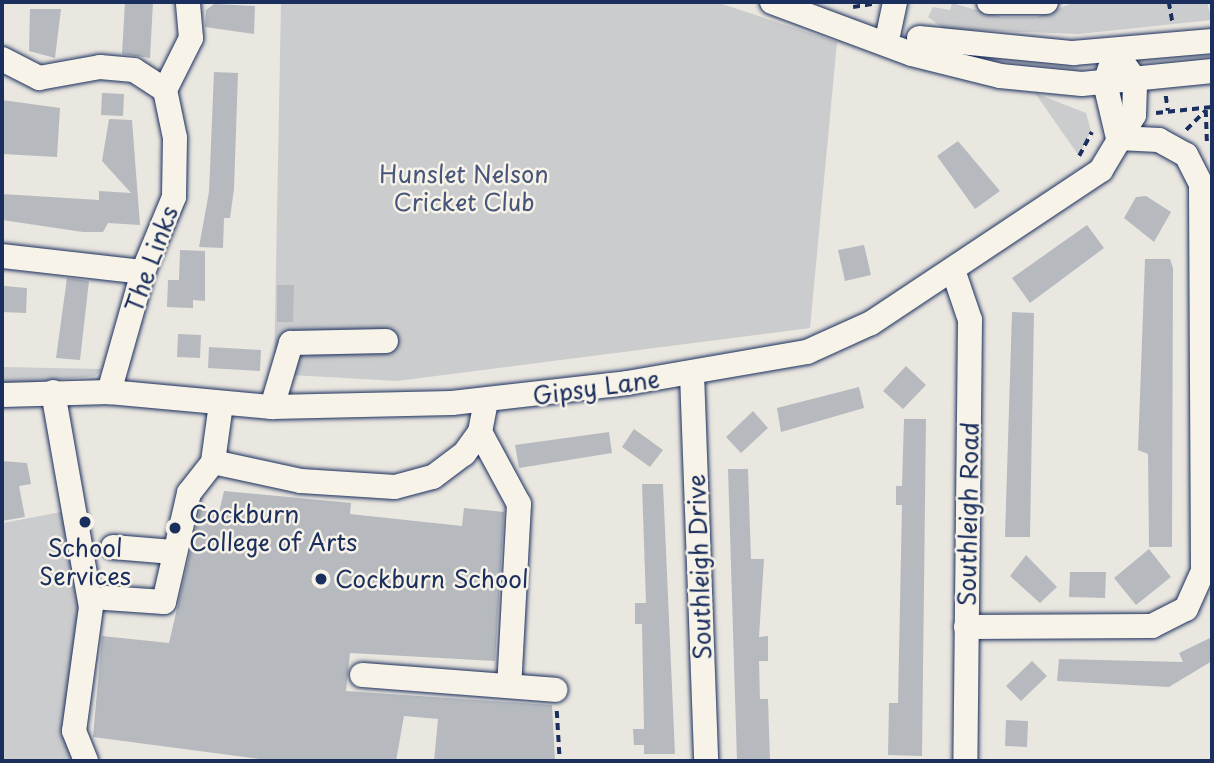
<!DOCTYPE html>
<html>
<head>
<meta charset="utf-8">
<style>
	body { margin:0 }
	#map { position:relative; width:1214px; height:763px; overflow:hidden; background:#eae7e0; font-family:"Playpen Sans",sans-serif }
	div>[style] { position:absolute }
	[style*='--x'] { left:calc(var(--x)*1px); top:calc(var(--y)*1px); width:calc(var(--w)*1px); rotate:calc(var(--a)*1deg) }
	.green>* { inset:0; background:#cbcccd }
	.building>* { inset:0; background:#b6babf }
	.path>* { height:3.5px; margin-top:-1.75px; transform-origin:0; background:repeating-linear-gradient(90deg,#1b2f5e 0 7px,transparent 0 12px) }
	.roads { filter:drop-shadow(0 0 2px #1b2f5e) drop-shadow(0 0 2px #1b2f5e) }
	.minor>* { height:24px; margin:-12px; padding:0 12px; transform-origin:12px; border-radius:12px; background:#f7f3e8 }
	.dots>* { width:19px; height:19px; translate:-50% -50%; box-sizing:border-box; border:4px solid #f7f3e8; border-radius:50% }
	span { translate:-50% -50%; white-space:nowrap; text-align:center; line-height:1.15; -webkit-text-stroke:5px #f7f3e8; paint-order:stroke }
	.park-label { font-size:24px; color:#47567a }
	.street-label { font-size:24px; color:#1b2f5e }
	.poi-label { font-size:24px; color:#1b2f5e }
	.left { translate:0 -50%; text-align:left }
	.frame { position:absolute; inset:0; border:4px solid #1b2f5e; pointer-events:none }
</style>
</head>
<body>
<div id="map">
	<div class="green">
		<div style="clip-path:polygon(281px 2px,716px 2px,837px 42px,810px 328px,397px 381px,274px 374px)"></div>
		<div style="clip-path:polygon(1075px 2px,1207px 2px,1212px 20px,1079px 34px,944px 29px,928px 17px,933px 7px,950px 10px,952px 3px,1001px 17px,1037px 17px)"></div>
		<div style="clip-path:polygon(1035px 93px,1086px 113px,1091px 131px,1079px 156px)"></div>
		<div style="clip-path:polygon(2px 367px,103px 369px,95px 376px,2px 385px)"></div>
		<div style="clip-path:polygon(82px 508px,78px 761px,2px 761px,3px 523px)"></div>
	</div>
	<div class="building">
		<div style="clip-path:polygon(125px 2px,153px 2px,150px 58px,122px 54px)"></div>
		<div style="clip-path:polygon(214px 4px,255px 6px,254px 34px,205px 27px,206px 10px)"></div>
		<div style="clip-path:polygon(30px 9px,61px 9px,55px 58px,29px 51px)"></div>
		<div style="clip-path:polygon(214px 72px,238px 73px,234px 189px,230px 218px,224px 218px,223px 248px,199px 247px,209px 192px)"></div>
		<div style="clip-path:polygon(102px 93px,124px 94px,123px 116px,101px 115px)"></div>
		<div style="clip-path:polygon(2px 100px,60px 108px,57px 157px,2px 154px)"></div>
		<div style="clip-path:polygon(109px 119px,132px 120px,140px 225px,108px 223px,103px 232px,83px 232px,2px 220px,2px 194px,99px 200px,99px 191px,131px 193px,102px 161px)"></div>
		<div style="clip-path:polygon(958px 141px,1000px 191px,975px 209px,937px 156px)"></div>
		<div style="clip-path:polygon(1146px 196px,1171px 212px,1154px 242px,1124px 218px,1136px 197px)"></div>
		<div style="clip-path:polygon(1087px 225px,1104px 248px,1030px 303px,1012px 278px)"></div>
		<div style="clip-path:polygon(864px 245px,871px 275px,845px 281px,838px 250px)"></div>
		<div style="clip-path:polygon(180px 250px,205px 251px,205px 301px,193px 300px,193px 308px,167px 307px,168px 280px,179px 280px)"></div>
		<div style="clip-path:polygon(1145px 259px,1170px 259px,1173px 268px,1172px 547px,1149px 547px,1148px 454px,1138px 450px)"></div>
		<div style="clip-path:polygon(67px 278px,89px 281px,80px 360px,56px 358px)"></div>
		<div style="clip-path:polygon(277px 285px,294px 285px,293px 322px,277px 322px)"></div>
		<div style="clip-path:polygon(4px 286px,27px 288px,26px 313px,2px 312px)"></div>
		<div style="clip-path:polygon(1012px 312px,1034px 313px,1030px 537px,1005px 537px)"></div>
		<div style="clip-path:polygon(178px 334px,201px 335px,200px 358px,177px 357px)"></div>
		<div style="clip-path:polygon(209px 347px,261px 350px,260px 371px,208px 368px)"></div>
		<div style="clip-path:polygon(906px 366px,926px 385px,903px 409px,883px 391px)"></div>
		<div style="clip-path:polygon(859px 387px,864px 408px,781px 432px,777px 408px)"></div>
		<div style="clip-path:polygon(753px 411px,768px 428px,741px 453px,726px 437px)"></div>
		<div style="clip-path:polygon(904px 419px,926px 419px,922px 756px,888px 755px,889px 703px,898px 703px,902px 505px,896px 505px,896px 486px,902px 486px)"></div>
		<div style="clip-path:polygon(634px 429px,663px 450px,650px 467px,622px 447px)"></div>
		<div style="clip-path:polygon(609px 432px,612px 453px,519px 468px,515px 445px)"></div>
		<div style="clip-path:polygon(2px 461px,27px 463px,31px 484px,19px 486px,25px 517px,2px 521px)"></div>
		<div style="clip-path:polygon(728px 469px,748px 469px,751px 559px,764px 559px,759px 637px,768px 636px,768px 661px,759px 661px,760px 699px,768px 699px,770px 761px,737px 761px)"></div>
		<div style="clip-path:polygon(642px 484px,663px 484px,675px 754px,644px 754px,644px 745px,634px 745px,633px 729px,644px 729px,642px 624px,635px 624px,635px 603px,646px 603px)"></div>
		<div style="clip-path:polygon(224px 491px,351px 503px,350px 514px,462px 526px,464px 508px,504px 512px,495px 661px,350px 653px,346px 691px,552px 705px,555px 761px,434px 761px,438px 719px,404px 716px,396px 761px,275px 761px,93px 737px,102px 636px,169px 643px,200px 510px,219px 512px)"></div>
		<div style="clip-path:polygon(1149px 549px,1171px 577px,1136px 605px,1114px 578px)"></div>
		<div style="clip-path:polygon(1026px 555px,1057px 587px,1040px 603px,1010px 576px)"></div>
		<div style="clip-path:polygon(1070px 572px,1106px 572px,1105px 598px,1069px 597px)"></div>
		<div style="clip-path:polygon(1212px 637px,1212px 661px,1169px 687px,1057px 681px,1059px 659px,1183px 662px,1179px 653px)"></div>
		<div style="clip-path:polygon(1032px 661px,1047px 676px,1021px 701px,1006px 686px)"></div>
		<div style="clip-path:polygon(1006px 720px,1028px 721px,1027px 747px,1005px 746px)"></div>
	</div>
	<div class="path">
		<div style="--x:1169;--y:2;--w:23;--a:80"></div>
		<div style="--x:853;--y:7;--w:19;--a:-9"></div>
		<div style="--x:1166;--y:96;--w:15;--a:82"></div>
		<div style="--x:1206;--y:110;--w:36;--a:88"></div>
		<div style="--x:1156;--y:113;--w:56;--a:-6.1"></div>
		<div style="--x:1186;--y:130;--w:27;--a:-45"></div>
		<div style="--x:1079;--y:156;--w:27;--a:-62"></div>
		<div style="--x:557;--y:711;--w:50;--a:86.6"></div>
	</div>
	<div class="roads">
		<div class="minor">
			<div style="--x:772;--y:2;--w:149;--a:20.4"></div>
			<div style="--x:912;--y:54;--w:91;--a:14"></div>
			<div style="--x:1000;--y:76;--w:82;--a:5.6"></div>
			<div style="--x:1082;--y:84;--w:131;--a:-5.7"></div>
			<div style="--x:989;--y:2;--w:57;--a:0"></div>
			<div style="--x:919;--y:38;--w:155;--a:5.6"></div>
			<div style="--x:1073;--y:53;--w:140;--a:-4.9"></div>
			<div style="--x:887;--y:40;--w:39;--a:-78"></div>
			<div style="--x:2;--y:59;--w:42;--a:27.2"></div>
			<div style="--x:39;--y:78;--w:62;--a:-10.2"></div>
			<div style="--x:100;--y:67;--w:34;--a:5"></div>
			<div style="--x:134;--y:70;--w:37;--a:33"></div>
			<div style="--x:165;--y:90;--w:49;--a:78.2"></div>
			<div style="--x:175;--y:138;--w:59;--a:91"></div>
			<div style="--x:174;--y:197;--w:81;--a:112.5"></div>
			<div style="--x:143;--y:272;--w:125;--a:105.8"></div>
			<div style="--x:1110;--y:68;--w:16;--a:108"></div>
			<div style="--x:1105;--y:83;--w:57;--a:76.7"></div>
			<div style="--x:165;--y:90;--w:58;--a:-63.4"></div>
			<div style="--x:191;--y:38;--w:36;--a:-95"></div>
			<div style="--x:2;--y:256;--w:142;--a:6.5"></div>
			<div style="--x:953;--y:270;--w:53;--a:71.2"></div>
			<div style="--x:970;--y:320;--w:441;--a:90.6"></div>
			<div style="--x:692;--y:374;--w:387;--a:87.9"></div>
			<div style="--x:53;--y:392;--w:218;--a:80"></div>
			<div style="--x:91;--y:607;--w:125;--a:97.8"></div>
			<div style="--x:74;--y:731;--w:32;--a:68"></div>
			<div style="--x:2;--y:395;--w:107;--a:-1.6"></div>
			<div style="--x:109;--y:392;--w:164;--a:5.3"></div>
			<div style="--x:272;--y:407;--w:180;--a:-1.3"></div>
			<div style="--x:452;--y:403;--w:176;--a:-6.5"></div>
			<div style="--x:627;--y:383;--w:183;--a:-9.8"></div>
			<div style="--x:807;--y:352;--w:70;--a:-24.4"></div>
			<div style="--x:871;--y:323;--w:276;--a:-33.6"></div>
			<div style="--x:1101;--y:170;--w:64;--a:-59"></div>
			<div style="--x:1134;--y:115;--w:35;--a:-88"></div>
			<div style="--x:1135;--y:80;--w:33;--a:-125"></div>
			<div style="--x:221;--y:404;--w:59;--a:97.9"></div>
			<div style="--x:213;--y:462;--w:90;--a:12.2"></div>
			<div style="--x:301;--y:481;--w:94;--a:3.7"></div>
			<div style="--x:395;--y:487;--w:39;--a:-15"></div>
			<div style="--x:433;--y:477;--w:39;--a:-37"></div>
			<div style="--x:464;--y:454;--w:27;--a:-54"></div>
			<div style="--x:480;--y:432;--w:32;--a:-79"></div>
			<div style="--x:272;--y:407;--w:67;--a:-73.5"></div>
			<div style="--x:291;--y:343;--w:95;--a:-1.2"></div>
			<div style="--x:480;--y:432;--w:82;--a:61.6"></div>
			<div style="--x:519;--y:504;--w:182;--a:93.1"></div>
			<div style="--x:113;--y:547;--w:60;--a:4.8"></div>
			<div style="--x:106;--y:598;--w:58;--a:3.9"></div>
			<div style="--x:164;--y:602;--w:112;--a:-77.1"></div>
			<div style="--x:189;--y:493;--w:39;--a:-52"></div>
			<div style="--x:966;--y:627;--w:186;--a:-0.3"></div>
			<div style="--x:1152;--y:626;--w:38;--a:-27"></div>
			<div style="--x:1186;--y:609;--w:42;--a:-65.9"></div>
			<div style="--x:1203;--y:571;--w:387;--a:-90.3"></div>
			<div style="--x:1201;--y:184;--w:33;--a:-117"></div>
			<div style="--x:1186;--y:155;--w:31;--a:-151"></div>
			<div style="--x:1159;--y:140;--w:41;--a:-177.2"></div>
			<div style="--x:362;--y:675;--w:194;--a:4.4"></div>
		</div>
	</div>
	<div class="dots">
		<div style="left:85px;top:522px;background:#1b2f5e"></div>
		<div style="left:175px;top:528px;background:#1b2f5e"></div>
		<div style="left:321px;top:579px;background:#1b2f5e"></div>
	</div>
	<div class="park-label">
		<span style="left:464px;top:188px">Hunslet Nelson<br>Cricket Club</span>
	</div>
	<div class="street-label">
		<span style="left:151px;top:259px;rotate:-70deg">The Links</span>
		<span style="left:596px;top:387px;rotate:-8deg">Gipsy Lane</span>
		<span style="left:968px;top:514px;rotate:-89deg">Southleigh Road</span>
		<span style="left:699px;top:567px;rotate:-92deg">Southleigh Drive</span>
	</div>
	<div class="poi-label">
		<span class="left" style="left:189px;top:528px">Cockburn<br>College of Arts</span>
		<span style="left:85px;top:562px">School<br>Services</span>
		<span class="left" style="left:335px;top:579px">Cockburn School</span>
	</div>
	<div class="frame"></div>
</div>
</body>
</html>
